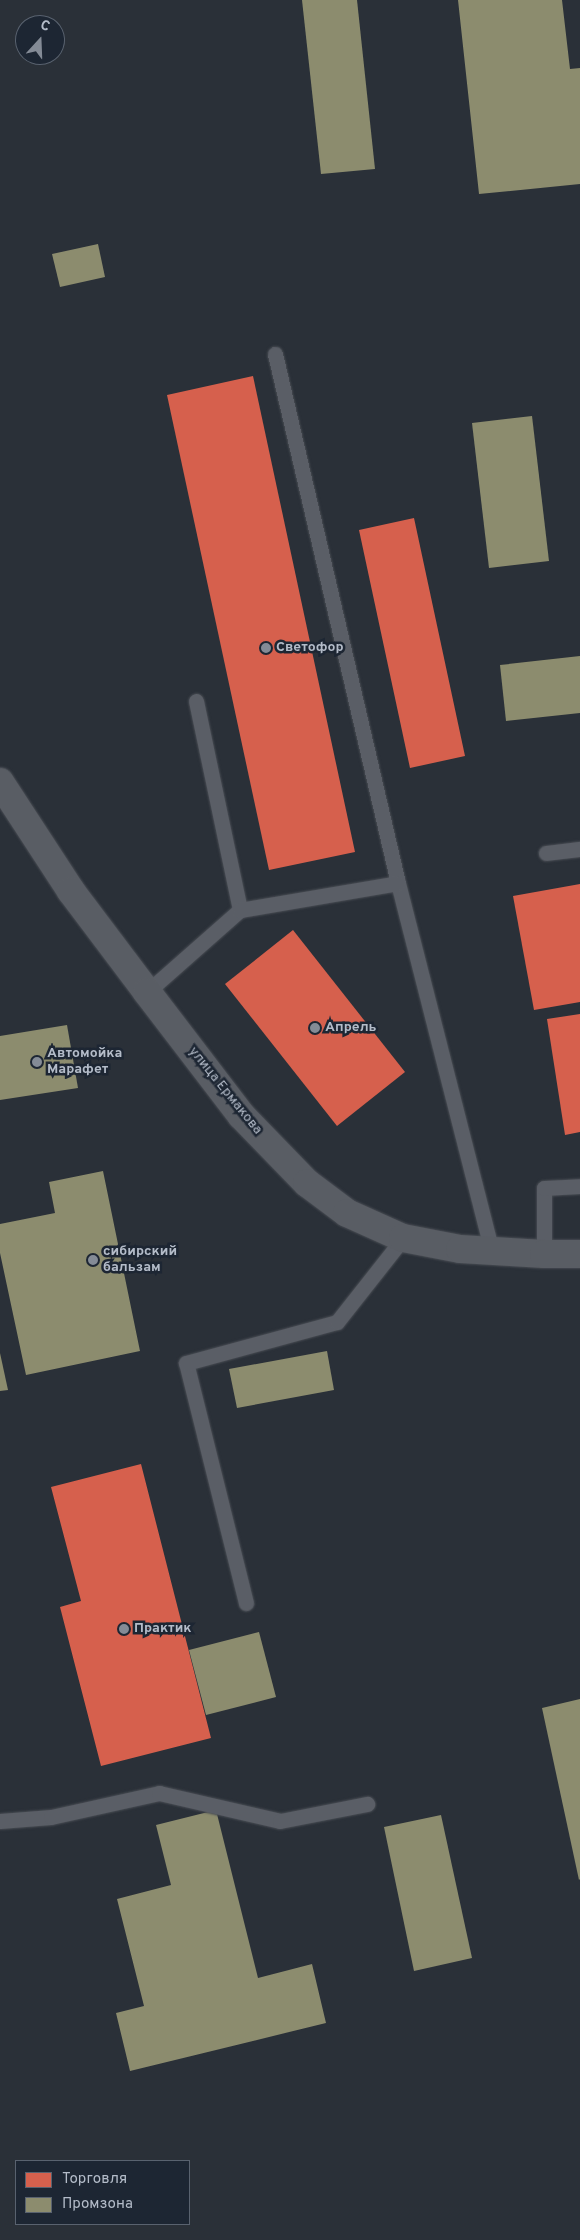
<!DOCTYPE html>
<html>
<head>
<meta charset="utf-8">
<style>
	body { margin:0 }
	#map { position:relative; width:580px; height:2240px; overflow:hidden; background:#2a3038; font-family:Overpass,sans-serif }
	div>[style] { position:absolute }
	[style*='--x'] { left:calc(var(--x)*1px); top:calc(var(--y)*1px); width:calc(var(--w)*1px); rotate:calc(var(--a)*1deg) }
	.shops>* { inset:0; background:#d6604d }
	.industry>* { inset:0; background:#8c8c6e }
	.roads { filter:drop-shadow(0 0 1px #484c53) drop-shadow(0 0 1px #484c53) }
	.lane>* { height:15px; margin:-7.5px; padding:0 7.5px; transform-origin:7.5px; border-radius:7.5px; background:#5a5e66 }
	.secondary>* { height:28px; margin:-14px; padding:0 14px; transform-origin:14px; border-radius:14px; background:#595d64 }
	.dots>* { width:14px; height:14px; translate:-50% -50%; box-sizing:border-box; border:2px solid #1d2633; border-radius:50% }
	span { translate:-50% -50%; white-space:nowrap; text-align:center; line-height:1.15; -webkit-text-stroke:5px #1d2633; paint-order:stroke }
	.poi-label { font-size:14px; color:#b4bcc9; font-weight:700 }
	.left { translate:0 -50%; text-align:left }
	.street-label { font-size:14px; color:#b4bcc9 }
	.legend { position:absolute; left:15px; top:2160px; width:175px; height:65px; box-sizing:border-box; background:#1d2633; border:1px solid #59626f; margin:0; padding:6px 9px; list-style:none; font-size:15px; color:#b4bcc9 }
	.legend li { display:flex; align-items:center; gap:10px; height:25px }
	.legend b { width:25px; border:1px solid #59626f }
	.north { position:absolute; left:15px; top:15px; width:50px; height:50px; box-sizing:border-box; background:#1d2633; border:1px solid #59626f; border-radius:50%; rotate:20deg; font-size:14px; font-weight:700; line-height:20px; text-align:center; color:#b4bcc9 }
	.north::after { content:''; display:block; margin:auto; width:18px; height:22px; background:#848b96; clip-path:polygon(50% 0,100% 100%,50% 72%,0 100%) }
</style>
</head>
<body>
<div id="map">
	<div class="shops">
		<div style="clip-path:polygon(253px 376px,355px 852px,269px 870px,167px 395px)"></div>
		<div style="clip-path:polygon(414px 518px,465px 756px,410px 768px,359px 530px)"></div>
		<div style="clip-path:polygon(580px 884px,580px 1002px,534px 1010px,513px 896px)"></div>
		<div style="clip-path:polygon(293px 930px,405px 1072px,337px 1126px,225px 984px)"></div>
		<div style="clip-path:polygon(580px 1014px,580px 1132px,565px 1135px,547px 1019px)"></div>
		<div style="clip-path:polygon(141px 1464px,211px 1738px,101px 1766px,60px 1607px,81px 1601px,51px 1487px)"></div>
	</div>
	<div class="industry">
		<div style="clip-path:polygon(302px 0,357px 0,375px 169px,321px 174px)"></div>
		<div style="clip-path:polygon(458px 0,562px 0,570px 69px,580px 68px,580px 184px,479px 194px)"></div>
		<div style="clip-path:polygon(98px 244px,105px 277px,60px 287px,52px 254px)"></div>
		<div style="clip-path:polygon(532px 416px,549px 561px,489px 568px,472px 423px)"></div>
		<div style="clip-path:polygon(580px 656px,580px 713px,506px 721px,500px 665px)"></div>
		<div style="clip-path:polygon(67px 1025px,78px 1088px,0 1100px,0 1036px)"></div>
		<div style="clip-path:polygon(103px 1171px,140px 1351px,26px 1375px,0 1253px,0 1224px,55px 1213px,49px 1182px)"></div>
		<div style="clip-path:polygon(327px 1351px,334px 1390px,237px 1408px,229px 1369px)"></div>
		<div style="clip-path:polygon(0 1353px,8px 1390px,0 1391px)"></div>
		<div style="clip-path:polygon(259px 1632px,276px 1697px,206px 1715px,189px 1650px)"></div>
		<div style="clip-path:polygon(580px 1699px,580px 1879px,579px 1880px,542px 1708px)"></div>
		<div style="clip-path:polygon(216px 1810px,258px 1978px,312px 1964px,326px 2023px,130px 2071px,116px 2013px,144px 2006px,117px 1899px,171px 1885px,156px 1825px)"></div>
		<div style="clip-path:polygon(441px 1815px,472px 1958px,414px 1971px,384px 1827px)"></div>
	</div>
	<div class="roads">
		<div class="lane">
			<div style="--x:275;--y:354;--w:543;--a:76.91"></div>
			<div style="--x:398;--y:883;--w:380;--a:75.7"></div>
			<div style="--x:196;--y:701;--w:214;--a:78.1"></div>
			<div style="--x:546;--y:853;--w:34;--a:-7"></div>
			<div style="--x:147;--y:992;--w:124;--a:-41.4"></div>
			<div style="--x:240;--y:910;--w:160;--a:-9.7"></div>
			<div style="--x:544;--y:1254;--w:66;--a:-90"></div>
			<div style="--x:544;--y:1188;--w:36;--a:-3"></div>
			<div style="--x:246;--y:1603;--w:247;--a:-104"></div>
			<div style="--x:186;--y:1363;--w:156;--a:-15.2"></div>
			<div style="--x:337;--y:1322;--w:107;--a:-51.8"></div>
			<div style="--x:0;--y:1821;--w:51;--a:-4.5"></div>
			<div style="--x:51;--y:1817;--w:111;--a:-12.5"></div>
			<div style="--x:159;--y:1793;--w:124;--a:13"></div>
			<div style="--x:280;--y:1821;--w:89;--a:-11.1"></div>
		</div>
		<div class="secondary">
			<div style="--x:0;--y:782;--w:130;--a:56.9"></div>
			<div style="--x:71;--y:891;--w:126;--a:53"></div>
			<div style="--x:147;--y:992;--w:155;--a:52.6"></div>
			<div style="--x:241;--y:1115;--w:95;--a:45.9"></div>
			<div style="--x:307;--y:1183;--w:50;--a:36.9"></div>
			<div style="--x:347;--y:1213;--w:61;--a:24.1"></div>
			<div style="--x:403;--y:1238;--w:58;--a:10.9"></div>
			<div style="--x:460;--y:1249;--w:84;--a:3.4"></div>
			<div style="--x:544;--y:1254;--w:36;--a:0"></div>
		</div>
	</div>
	<div class="dots">
		<div style="left:266px;top:648px;background:#848b96"></div>
		<div style="left:315px;top:1028px;background:#848b96"></div>
		<div style="left:37px;top:1062px;background:#848b96"></div>
		<div style="left:93px;top:1260px;background:#848b96"></div>
		<div style="left:124px;top:1629px;background:#848b96"></div>
	</div>
	<div class="poi-label">
		<span class="left" style="left:276px;top:648px">Светофор</span>
		<span class="left" style="left:325px;top:1028px">Апрель</span>
		<span class="left" style="left:47px;top:1062px">Автомойка<br>Марафет</span>
		<span class="left" style="left:103px;top:1260px">сибирский<br>бальзам</span>
		<span class="left" style="left:134px;top:1629px">Практик</span>
	</div>
	<div class="street-label">
		<span style="left:225px;top:1091px;rotate:51deg">улица Ермакова</span>
	</div>
	<ul class="legend">
	<li><b style="height:14px;background:#d6604d"></b>Торговля</li>
	<li><b style="height:14px;background:#8c8c6e"></b>Промзона</li>
	</ul>
	<div class="north">С</div>
</div>
</body>
</html>
